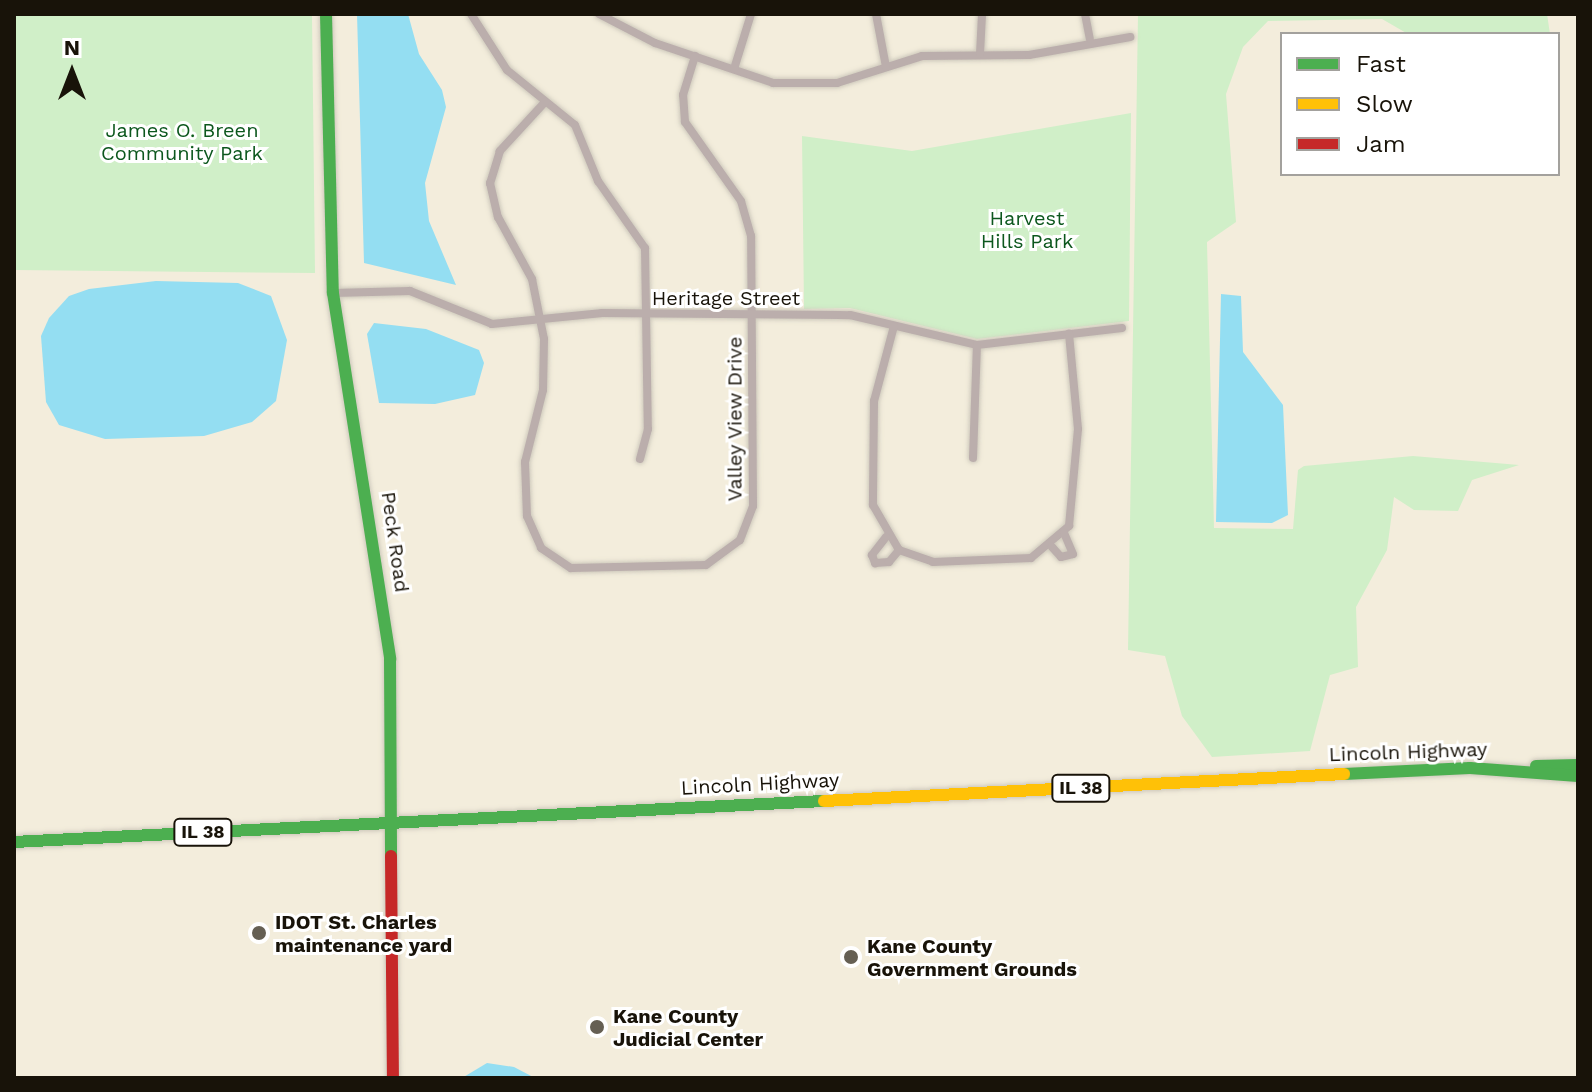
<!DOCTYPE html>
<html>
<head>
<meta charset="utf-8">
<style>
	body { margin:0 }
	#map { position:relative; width:1592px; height:1092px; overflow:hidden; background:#f3eddc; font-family:"Work Sans",sans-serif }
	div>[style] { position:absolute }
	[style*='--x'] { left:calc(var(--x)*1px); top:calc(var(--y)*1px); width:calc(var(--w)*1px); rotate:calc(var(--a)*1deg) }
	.green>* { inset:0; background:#d0efc8 }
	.water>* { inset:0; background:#94def2 }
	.roads { filter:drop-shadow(0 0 2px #cec9bc) drop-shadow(0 0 2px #cec9bc) }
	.street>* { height:8px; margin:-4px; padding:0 4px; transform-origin:4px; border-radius:4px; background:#bbaeac }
	.fast>* { height:12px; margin:-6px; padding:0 6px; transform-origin:6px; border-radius:6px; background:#4caf50 }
	.slow>* { height:12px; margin:-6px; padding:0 6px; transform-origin:6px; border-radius:6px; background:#ffc107 }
	.jam>* { height:12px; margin:-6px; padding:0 6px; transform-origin:6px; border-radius:6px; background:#c62828 }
	.dots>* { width:22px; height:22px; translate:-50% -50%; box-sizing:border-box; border:4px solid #fff; border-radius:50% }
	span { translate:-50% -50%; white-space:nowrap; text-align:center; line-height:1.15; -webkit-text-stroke:6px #fff; paint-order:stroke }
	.shield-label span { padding:2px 6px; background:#fff; border:2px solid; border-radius:6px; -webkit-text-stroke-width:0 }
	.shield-label { font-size:18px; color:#181309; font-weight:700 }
	.park-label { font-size:20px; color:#0c571d }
	.street-label { font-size:20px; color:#181309 }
	.poi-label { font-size:20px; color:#181309; font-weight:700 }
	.left { translate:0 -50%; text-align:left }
	.frame { position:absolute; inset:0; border:16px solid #181309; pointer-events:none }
	.legend { position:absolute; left:1280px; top:32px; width:280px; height:144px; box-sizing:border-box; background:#fff; border:2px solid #a3a19d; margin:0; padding:10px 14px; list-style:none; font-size:24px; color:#181309 }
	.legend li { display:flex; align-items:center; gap:16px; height:40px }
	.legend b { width:40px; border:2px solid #a3a19d }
	.north { position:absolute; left:32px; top:32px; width:80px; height:80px; -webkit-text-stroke:6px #fff; paint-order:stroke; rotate:0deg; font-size:22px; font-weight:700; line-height:32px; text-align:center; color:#181309 }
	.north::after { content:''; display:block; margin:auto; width:28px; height:36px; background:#181309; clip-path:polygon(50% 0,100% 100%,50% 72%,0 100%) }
</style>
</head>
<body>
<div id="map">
	<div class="green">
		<div style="clip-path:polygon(14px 14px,312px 14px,315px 273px,14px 270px)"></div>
		<div style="clip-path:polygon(1138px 14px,1547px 14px,1550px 34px,1408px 34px,1382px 19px,1268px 21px,1243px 47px,1226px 94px,1236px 222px,1207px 242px,1214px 528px,1293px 529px,1298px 470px,1304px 466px,1413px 456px,1519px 465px,1472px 480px,1458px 511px,1414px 510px,1394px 497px,1387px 550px,1356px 607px,1358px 667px,1330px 675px,1310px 751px,1212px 757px,1182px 716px,1165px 656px,1128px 650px)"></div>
		<div style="clip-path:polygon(1131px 113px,1129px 321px,977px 339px,850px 308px,804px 309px,802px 136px,912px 151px)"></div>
	</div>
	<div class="water">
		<div style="clip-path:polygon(357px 14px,408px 14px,419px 54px,442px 90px,446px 107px,425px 183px,429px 221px,456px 285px,364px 263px)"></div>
		<div style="clip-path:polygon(156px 281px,238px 283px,271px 296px,287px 340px,276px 401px,252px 422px,204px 436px,105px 439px,59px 425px,46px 402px,41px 336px,49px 318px,69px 296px,89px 289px)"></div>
		<div style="clip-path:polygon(1221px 294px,1241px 296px,1243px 352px,1283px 405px,1288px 515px,1272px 523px,1216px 522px)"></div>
		<div style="clip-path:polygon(374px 323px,426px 329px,479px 350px,484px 363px,475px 395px,435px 404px,379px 403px,367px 334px)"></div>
		<div style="clip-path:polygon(487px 1063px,514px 1067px,535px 1078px,462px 1078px)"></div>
	</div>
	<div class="roads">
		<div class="street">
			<div style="--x:471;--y:14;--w:67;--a:57.3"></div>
			<div style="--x:507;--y:70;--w:87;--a:39"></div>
			<div style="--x:575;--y:125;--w:61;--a:67.7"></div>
			<div style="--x:598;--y:181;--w:82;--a:55"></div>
			<div style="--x:645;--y:248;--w:181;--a:89.1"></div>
			<div style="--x:648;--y:429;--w:31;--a:105"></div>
			<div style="--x:599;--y:14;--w:63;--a:27.4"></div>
			<div style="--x:655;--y:43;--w:125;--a:18.7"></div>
			<div style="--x:773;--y:83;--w:64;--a:0"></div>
			<div style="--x:837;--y:83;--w:89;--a:-17.6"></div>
			<div style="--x:922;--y:56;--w:107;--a:-0.5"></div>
			<div style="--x:1029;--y:55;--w:103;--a:-10.1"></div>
			<div style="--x:876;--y:14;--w:54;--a:79.3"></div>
			<div style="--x:1085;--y:14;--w:25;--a:79"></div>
			<div style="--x:980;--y:54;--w:40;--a:-87.1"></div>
			<div style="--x:734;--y:69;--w:58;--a:-72.8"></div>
			<div style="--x:545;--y:102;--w:67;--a:132.6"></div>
			<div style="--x:500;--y:151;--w:34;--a:107"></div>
			<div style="--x:490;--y:183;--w:35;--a:77"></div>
			<div style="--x:498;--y:217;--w:71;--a:61.3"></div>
			<div style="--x:532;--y:279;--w:61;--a:78.7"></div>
			<div style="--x:544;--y:339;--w:51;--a:91.1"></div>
			<div style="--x:543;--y:390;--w:74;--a:104"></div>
			<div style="--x:525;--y:462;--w:54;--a:87.9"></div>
			<div style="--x:527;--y:516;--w:35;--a:66"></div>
			<div style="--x:541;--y:548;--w:36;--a:34"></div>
			<div style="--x:571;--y:568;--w:135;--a:-1.3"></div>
			<div style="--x:706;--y:565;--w:42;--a:-36.3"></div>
			<div style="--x:740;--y:540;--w:36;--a:-69"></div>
			<div style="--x:753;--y:506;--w:270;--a:-90.4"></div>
			<div style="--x:751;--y:236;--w:36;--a:-106"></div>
			<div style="--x:741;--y:201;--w:97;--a:-125.3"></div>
			<div style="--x:685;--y:122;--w:27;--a:-94"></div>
			<div style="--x:683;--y:95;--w:41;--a:-72.9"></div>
			<div style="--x:333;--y:293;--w:77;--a:-1.5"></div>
			<div style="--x:410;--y:291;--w:88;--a:21.9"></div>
			<div style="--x:492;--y:324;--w:111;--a:-5.7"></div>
			<div style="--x:602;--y:313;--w:248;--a:0.5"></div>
			<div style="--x:850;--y:315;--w:130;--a:13.3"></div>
			<div style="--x:977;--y:345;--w:146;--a:-6.7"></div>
			<div style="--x:894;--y:326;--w:78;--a:104.9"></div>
			<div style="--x:874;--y:401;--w:104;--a:90.6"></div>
			<div style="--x:873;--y:505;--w:52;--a:60"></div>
			<div style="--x:899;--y:550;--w:36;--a:19"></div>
			<div style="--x:933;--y:562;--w:98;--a:-2.3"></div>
			<div style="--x:1031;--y:558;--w:50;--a:-40.1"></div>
			<div style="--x:1069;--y:526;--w:97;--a:-84.7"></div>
			<div style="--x:1078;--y:429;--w:96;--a:-95.4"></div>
			<div style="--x:973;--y:458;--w:113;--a:-88"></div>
			<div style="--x:886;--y:537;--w:23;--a:128"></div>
			<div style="--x:872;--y:555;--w:9;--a:69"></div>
			<div style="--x:875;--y:563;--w:14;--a:-4"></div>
			<div style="--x:889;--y:562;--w:16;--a:-50"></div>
			<div style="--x:1052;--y:547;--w:13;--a:48"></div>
			<div style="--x:1061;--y:557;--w:12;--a:-14"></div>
			<div style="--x:1073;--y:554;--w:23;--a:-113"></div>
		</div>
		<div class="fast">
			<div style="--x:326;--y:14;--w:279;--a:88.6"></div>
			<div style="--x:333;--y:293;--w:370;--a:81.1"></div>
			<div style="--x:390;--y:659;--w:197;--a:89.7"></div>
			<div style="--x:1536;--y:766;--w:42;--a:-1.4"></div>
			<div style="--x:1344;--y:774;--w:126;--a:-2.7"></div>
			<div style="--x:1470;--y:768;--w:108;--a:4.2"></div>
			<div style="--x:14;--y:842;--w:811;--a:-2.9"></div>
		</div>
		<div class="slow">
			<div style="--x:824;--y:801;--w:521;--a:-2.97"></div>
		</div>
		<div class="jam">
			<div style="--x:391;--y:856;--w:222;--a:89.5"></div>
		</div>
	</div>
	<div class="dots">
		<div style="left:259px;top:933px;background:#655f53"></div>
		<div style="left:851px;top:957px;background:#655f53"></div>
		<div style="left:597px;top:1027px;background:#655f53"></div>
	</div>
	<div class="shield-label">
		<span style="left:1081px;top:788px">IL 38</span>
		<span style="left:203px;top:832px">IL 38</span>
	</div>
	<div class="park-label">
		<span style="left:182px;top:142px">James O. Breen<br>Community Park</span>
		<span style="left:1027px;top:230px">Harvest<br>Hills Park</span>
	</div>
	<div class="street-label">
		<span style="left:726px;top:298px">Heritage Street</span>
		<span style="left:735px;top:419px;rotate:-90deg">Valley View Drive</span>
		<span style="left:395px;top:542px;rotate:82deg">Peck Road</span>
		<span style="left:1408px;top:752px;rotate:-2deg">Lincoln Highway</span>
		<span style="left:760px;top:784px;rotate:-3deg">Lincoln Highway</span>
	</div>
	<div class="poi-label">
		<span class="left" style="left:275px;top:934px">IDOT St. Charles<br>maintenance yard</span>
		<span class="left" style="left:867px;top:958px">Kane County<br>Government Grounds</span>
		<span class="left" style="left:613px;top:1028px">Kane County<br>Judicial Center</span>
	</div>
	<div class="frame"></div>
	<ul class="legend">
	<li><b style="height:10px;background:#4caf50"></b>Fast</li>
	<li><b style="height:10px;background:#ffc107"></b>Slow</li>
	<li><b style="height:10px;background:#c62828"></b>Jam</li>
	</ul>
	<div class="north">N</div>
</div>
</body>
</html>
